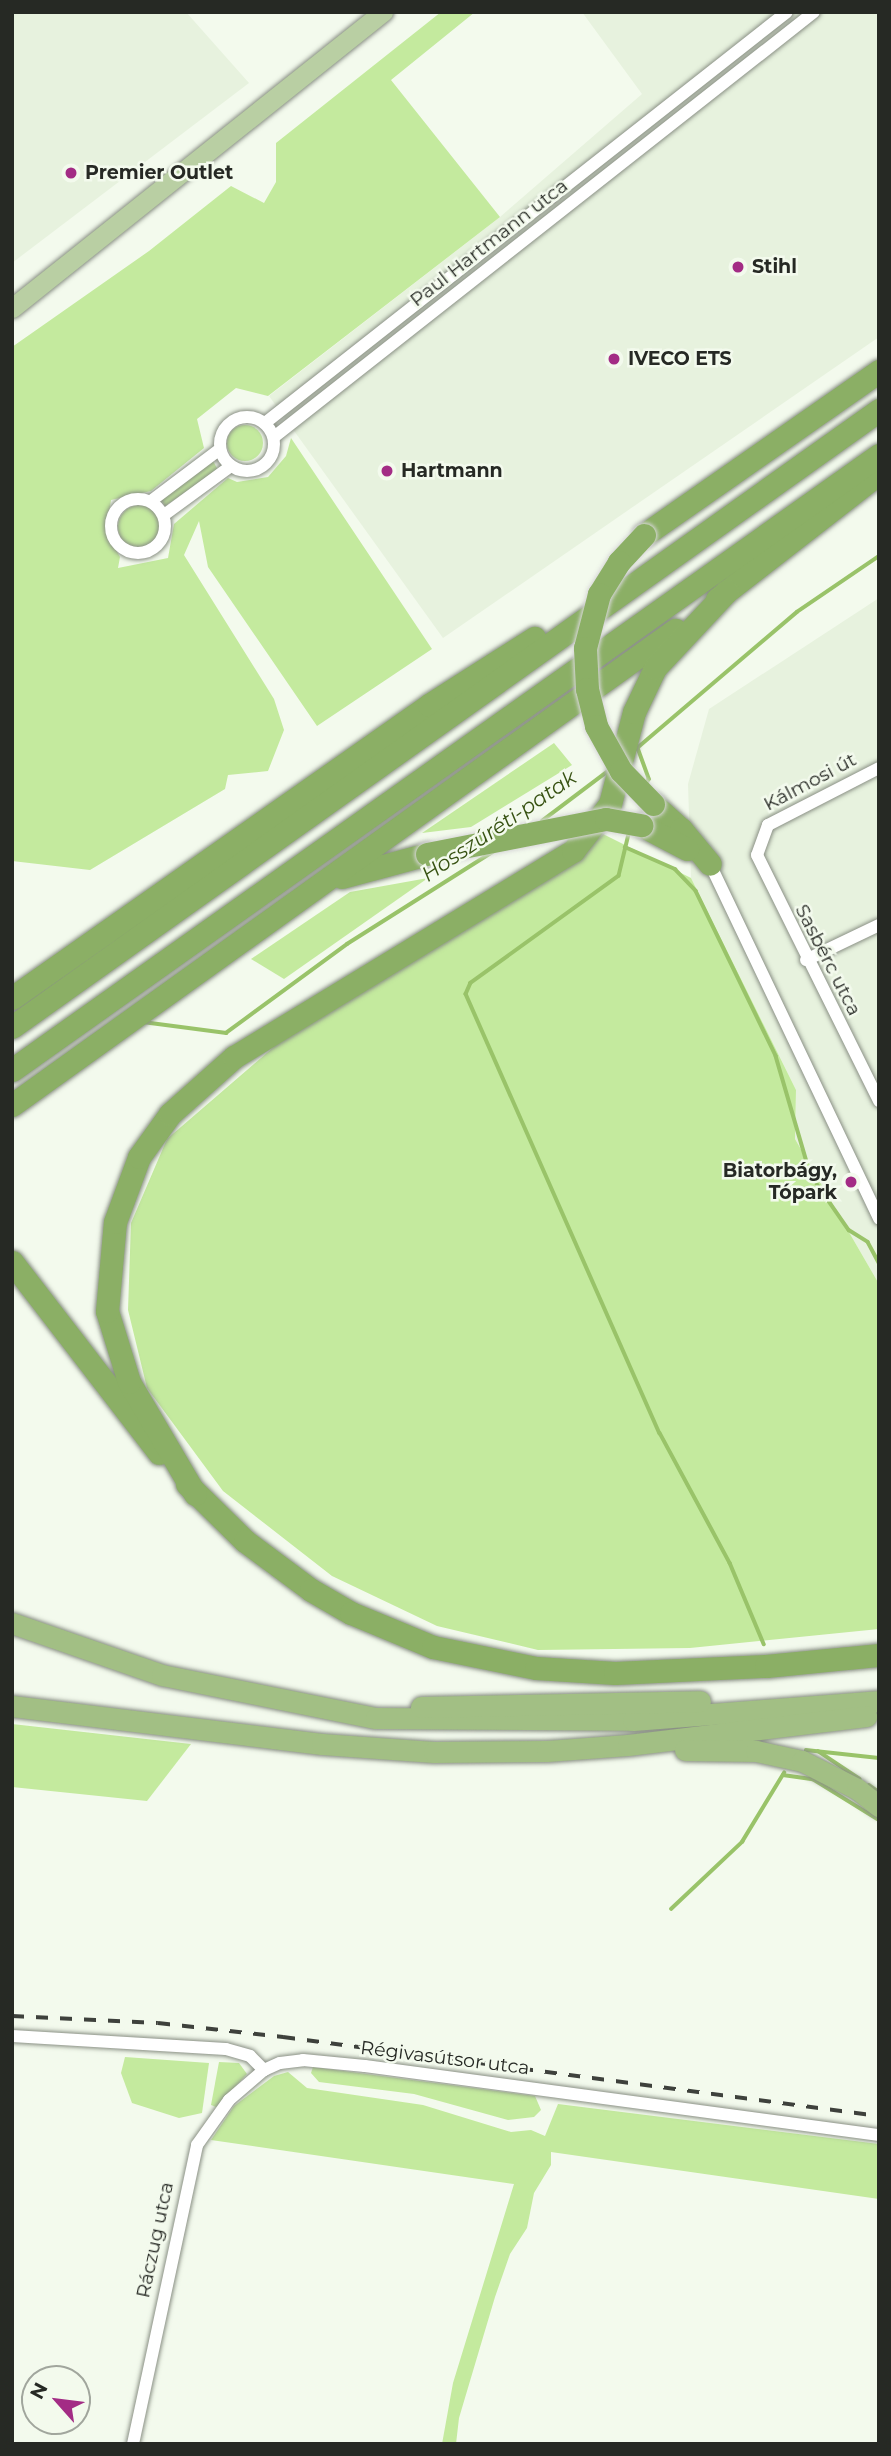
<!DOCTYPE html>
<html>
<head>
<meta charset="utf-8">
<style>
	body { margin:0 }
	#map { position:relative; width:891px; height:2456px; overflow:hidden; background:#f3faed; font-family:Montserrat,sans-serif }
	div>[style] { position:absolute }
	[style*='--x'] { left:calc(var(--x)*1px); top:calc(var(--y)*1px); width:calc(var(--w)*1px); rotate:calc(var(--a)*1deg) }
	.built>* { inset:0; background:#e7f2de }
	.green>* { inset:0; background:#c4ea9e }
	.round { border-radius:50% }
	.stream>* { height:3.5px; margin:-1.75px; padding:0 1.75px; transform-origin:1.75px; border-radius:1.75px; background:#99c369 }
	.roads { filter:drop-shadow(0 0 2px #8a9085) drop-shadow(0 0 2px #8a9085) }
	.minor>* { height:12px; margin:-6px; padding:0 6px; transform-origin:6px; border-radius:6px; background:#fff }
	.minor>.ring { margin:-6px; padding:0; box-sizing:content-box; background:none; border:12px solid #fff; border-radius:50% }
	.primary>* { height:19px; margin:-9.5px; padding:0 9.5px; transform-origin:9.5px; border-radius:9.5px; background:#b9cfa3 }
	.trunk>* { height:21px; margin:-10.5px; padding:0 10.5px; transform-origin:10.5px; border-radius:10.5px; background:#a2bf84 }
	.motorway>* { height:23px; margin:-11.5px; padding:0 11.5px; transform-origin:11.5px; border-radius:11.5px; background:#8baf65 }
	.rail>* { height:3.5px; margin-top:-1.75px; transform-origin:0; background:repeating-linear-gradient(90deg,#3e413c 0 12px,transparent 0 24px) }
	.bridges { filter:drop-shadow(0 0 2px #d8d8d8) drop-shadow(0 0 2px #d8d8d8) }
	.motorway-bridge>* { height:23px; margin:-11.5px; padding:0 11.5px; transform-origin:11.5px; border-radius:11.5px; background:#8baf65 }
	.dots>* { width:19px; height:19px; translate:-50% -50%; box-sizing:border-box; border:4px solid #f3faed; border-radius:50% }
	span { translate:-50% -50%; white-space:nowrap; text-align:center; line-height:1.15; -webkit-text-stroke:5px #f3faed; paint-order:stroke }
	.poi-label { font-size:19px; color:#262924; font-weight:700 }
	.left { translate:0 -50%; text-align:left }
	.right { translate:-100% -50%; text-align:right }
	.street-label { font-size:19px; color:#262924 }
	.water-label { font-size:21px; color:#375212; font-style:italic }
	.frame { position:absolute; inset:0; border:14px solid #262924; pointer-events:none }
	.north { position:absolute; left:21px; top:2365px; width:70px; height:70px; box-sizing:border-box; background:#f3faed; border:2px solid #a1a69d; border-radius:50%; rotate:298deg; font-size:19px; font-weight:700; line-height:28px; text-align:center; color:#262924 }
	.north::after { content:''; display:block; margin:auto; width:24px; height:32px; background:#a32c85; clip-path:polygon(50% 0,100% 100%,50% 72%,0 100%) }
</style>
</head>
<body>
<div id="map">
	<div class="built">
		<div style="clip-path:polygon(12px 12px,186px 12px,249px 83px,12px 263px)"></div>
		<div style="clip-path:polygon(582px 12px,879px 12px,879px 337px,443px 638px,269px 396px,500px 217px,642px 94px)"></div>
		<div style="clip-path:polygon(879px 598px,879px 1284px,795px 1139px,796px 1090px,691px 878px,688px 784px,709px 709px)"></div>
	</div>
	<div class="green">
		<div style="clip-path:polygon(441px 12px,475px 12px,391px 80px,500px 217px,268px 396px,236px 388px,197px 419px,204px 448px,151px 491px,111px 500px,106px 533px,120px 557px,118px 568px,168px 558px,174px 524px,228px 478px,237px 482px,268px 477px,286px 456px,291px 438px,432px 649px,317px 726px,208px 567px,199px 521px,184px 555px,274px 699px,284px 730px,268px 771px,228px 775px,225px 789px,90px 870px,12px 861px,12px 347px,149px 251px,231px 186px,264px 203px,276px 182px,276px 143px)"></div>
		<div class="round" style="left:227px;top:425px;width:36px;height:36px"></div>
		<div style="clip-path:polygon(213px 461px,218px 470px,165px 506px,161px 499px)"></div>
		<div class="round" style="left:118px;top:505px;width:44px;height:44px"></div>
		<div style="clip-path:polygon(554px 743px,572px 765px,471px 827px,422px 833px)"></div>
		<div style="clip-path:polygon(603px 834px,691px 878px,796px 1090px,795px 1139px,879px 1284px,879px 1629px,690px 1648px,538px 1650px,437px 1626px,332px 1576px,223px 1491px,147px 1388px,128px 1310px,131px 1223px,167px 1139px,275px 1046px,559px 873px)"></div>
		<div style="clip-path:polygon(428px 878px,284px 979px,251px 959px,350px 892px)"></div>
		<div style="clip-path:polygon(12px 1724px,191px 1744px,147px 1801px,12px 1787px)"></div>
		<div style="clip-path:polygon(125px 2057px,209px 2063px,202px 2113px,179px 2118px,132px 2103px,121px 2073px)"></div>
		<div style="clip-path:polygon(219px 2062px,239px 2063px,247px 2074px,216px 2107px,211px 2105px)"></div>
		<div style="clip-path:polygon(313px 2067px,535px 2096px,541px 2110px,534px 2117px,508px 2120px,414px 2094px,319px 2082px,311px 2073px)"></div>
		<div style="clip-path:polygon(288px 2072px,307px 2088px,423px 2105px,511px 2132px,531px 2130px,545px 2136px,558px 2104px,879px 2144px,879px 2199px,551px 2152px,551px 2165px,534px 2193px,527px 2228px,510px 2254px,495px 2297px,459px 2418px,456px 2444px,442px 2444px,453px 2383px,514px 2184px,211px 2140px,234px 2106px,274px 2076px)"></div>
	</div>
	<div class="stream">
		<div style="--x:638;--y:748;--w:33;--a:70"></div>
		<div style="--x:649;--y:779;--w:9;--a:111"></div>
		<div style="--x:636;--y:749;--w:211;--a:-40.4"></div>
		<div style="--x:797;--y:612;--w:99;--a:-34.3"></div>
		<div style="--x:542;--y:821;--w:83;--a:-37.1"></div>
		<div style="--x:630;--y:830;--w:47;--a:103.4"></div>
		<div style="--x:619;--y:876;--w:183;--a:144.1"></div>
		<div style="--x:471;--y:983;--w:12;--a:114"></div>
		<div style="--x:466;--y:994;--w:480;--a:66.2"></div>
		<div style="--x:660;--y:1433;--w:148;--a:61.7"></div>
		<div style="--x:730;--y:1563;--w:88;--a:67.2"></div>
		<div style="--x:625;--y:847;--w:55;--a:23.7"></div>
		<div style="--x:675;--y:869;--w:30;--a:46"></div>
		<div style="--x:696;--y:891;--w:183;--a:64.1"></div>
		<div style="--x:776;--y:1056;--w:110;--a:73.7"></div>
		<div style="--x:143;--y:1022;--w:84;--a:7.5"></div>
		<div style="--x:226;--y:1033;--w:150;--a:-36.3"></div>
		<div style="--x:347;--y:944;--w:174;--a:-32.3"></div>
		<div style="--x:817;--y:1184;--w:56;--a:55.2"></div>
		<div style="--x:849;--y:1230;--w:22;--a:32"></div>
		<div style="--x:868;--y:1242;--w:24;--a:62"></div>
		<div style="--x:806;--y:1750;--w:73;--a:6.3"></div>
		<div style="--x:818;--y:1751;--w:50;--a:33.7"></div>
		<div style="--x:783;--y:1775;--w:30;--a:8"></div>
		<div style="--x:813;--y:1779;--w:78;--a:31.8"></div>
		<div style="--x:869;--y:1785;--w:12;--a:35"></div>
		<div style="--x:671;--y:1909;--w:98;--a:-43.3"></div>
		<div style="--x:742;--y:1842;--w:81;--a:-58.7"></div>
	</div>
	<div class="roads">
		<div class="minor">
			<div class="ring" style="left:220px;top:417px;width:42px;height:42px"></div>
			<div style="--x:265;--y:423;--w:664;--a:-38.22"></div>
			<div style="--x:274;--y:437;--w:687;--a:-38.2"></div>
			<div class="ring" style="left:111px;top:499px;width:42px;height:42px"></div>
			<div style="--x:151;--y:501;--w:86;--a:-37"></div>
			<div style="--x:164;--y:515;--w:83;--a:-36.2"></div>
			<div style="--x:879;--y:768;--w:125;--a:152.8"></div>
			<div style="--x:768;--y:825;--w:32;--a:110"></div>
			<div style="--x:757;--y:855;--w:275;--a:63.6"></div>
			<div style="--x:710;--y:864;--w:393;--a:64.5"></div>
			<div style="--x:806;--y:960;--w:81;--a:-25.6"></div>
			<div style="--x:12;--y:2036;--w:214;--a:3.5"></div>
			<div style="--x:226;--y:2049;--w:25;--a:16"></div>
			<div style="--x:250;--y:2056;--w:20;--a:45"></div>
			<div style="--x:133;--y:2444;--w:306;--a:-77.9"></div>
			<div style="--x:197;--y:2145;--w:55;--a:-54.6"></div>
			<div style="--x:229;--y:2100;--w:46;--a:-40.6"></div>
			<div style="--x:264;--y:2070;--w:17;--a:-24"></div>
			<div style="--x:280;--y:2063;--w:23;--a:-7"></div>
			<div style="--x:303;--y:2060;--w:62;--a:5.5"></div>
			<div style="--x:365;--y:2066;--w:519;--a:7.65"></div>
		</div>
		<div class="primary">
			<div style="--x:12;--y:308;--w:475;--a:-38.6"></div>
		</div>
		<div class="trunk">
			<div style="--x:12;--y:1623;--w:159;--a:19.1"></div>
			<div style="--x:162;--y:1675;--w:218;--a:11.4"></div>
			<div style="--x:376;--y:1718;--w:257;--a:0.4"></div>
			<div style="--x:633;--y:1720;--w:247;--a:-4.4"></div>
			<div style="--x:12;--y:1706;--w:312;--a:7"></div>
			<div style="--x:322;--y:1744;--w:112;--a:4.1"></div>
			<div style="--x:434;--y:1752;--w:113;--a:-0.5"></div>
			<div style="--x:547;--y:1751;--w:81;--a:-4.2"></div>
			<div style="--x:628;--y:1745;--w:240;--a:-6.9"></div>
			<div style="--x:421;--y:1707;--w:279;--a:-1.2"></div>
			<div style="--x:685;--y:1750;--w:71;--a:0.8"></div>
			<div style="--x:756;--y:1751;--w:47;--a:12.3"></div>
			<div style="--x:802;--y:1761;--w:62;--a:27"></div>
			<div style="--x:857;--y:1789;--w:28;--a:38"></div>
		</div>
		<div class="motorway">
			<div style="--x:644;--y:535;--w:287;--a:-34.9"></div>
			<div style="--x:717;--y:599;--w:205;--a:-37.9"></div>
			<div style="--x:653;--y:804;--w:38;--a:42"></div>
			<div style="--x:681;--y:829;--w:45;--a:50.4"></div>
			<div style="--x:641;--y:825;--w:52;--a:27.6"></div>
			<div style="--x:342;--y:877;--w:88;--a:-15.1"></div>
			<div style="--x:12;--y:998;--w:510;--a:-35.09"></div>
			<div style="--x:429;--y:705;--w:125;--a:-32.5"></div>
			<div style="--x:12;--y:1027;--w:1064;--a:-35.44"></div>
			<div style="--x:12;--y:1070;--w:1063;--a:-35.35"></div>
			<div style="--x:12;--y:1105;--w:816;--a:-35.62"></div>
			<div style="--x:12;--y:1262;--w:241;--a:52.4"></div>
			<div style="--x:187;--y:1484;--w:81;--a:44.5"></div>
			<div style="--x:245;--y:1541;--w:82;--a:36.6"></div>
			<div style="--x:311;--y:1590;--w:46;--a:29.9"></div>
			<div style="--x:351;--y:1613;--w:89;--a:22.5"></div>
			<div style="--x:433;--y:1647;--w:105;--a:11.5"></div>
			<div style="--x:536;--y:1668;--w:79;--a:3.6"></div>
			<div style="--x:615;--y:1673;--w:151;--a:-2.7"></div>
			<div style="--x:766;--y:1666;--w:114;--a:-5.6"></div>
			<div style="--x:195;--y:1494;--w:130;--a:-120.5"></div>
			<div style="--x:129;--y:1382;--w:74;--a:-107.2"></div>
			<div style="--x:107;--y:1311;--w:89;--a:-84.9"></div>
			<div style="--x:115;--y:1222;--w:69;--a:-69.7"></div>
			<div style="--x:139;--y:1157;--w:53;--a:-54.2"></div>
			<div style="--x:170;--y:1114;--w:86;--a:-41.7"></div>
			<div style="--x:234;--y:1057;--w:397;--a:-31.3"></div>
			<div style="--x:573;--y:851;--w:60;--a:-51.8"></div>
			<div style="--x:610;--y:804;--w:95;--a:-75.4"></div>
			<div style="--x:634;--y:712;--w:49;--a:-64.5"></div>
			<div style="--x:655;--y:668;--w:105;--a:-46.9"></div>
		</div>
	</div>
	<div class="rail">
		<div style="--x:12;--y:2016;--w:146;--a:2.7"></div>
		<div style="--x:158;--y:2023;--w:126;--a:6.4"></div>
		<div style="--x:283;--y:2037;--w:601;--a:7.55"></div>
	</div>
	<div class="bridges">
		<div class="motorway-bridge">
			<div style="--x:644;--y:535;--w:37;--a:133"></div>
			<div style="--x:619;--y:562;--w:38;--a:122"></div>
			<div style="--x:599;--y:594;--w:56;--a:104.5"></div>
			<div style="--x:585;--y:648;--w:41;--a:87.2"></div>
			<div style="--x:587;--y:689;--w:38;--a:76"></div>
			<div style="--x:596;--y:726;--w:51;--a:60.9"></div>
			<div style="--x:621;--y:771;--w:46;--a:45.9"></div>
			<div style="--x:427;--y:854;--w:182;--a:-11.1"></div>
			<div style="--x:606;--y:819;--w:36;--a:10"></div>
		</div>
	</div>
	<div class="dots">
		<div style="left:71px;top:173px;background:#a32c85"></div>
		<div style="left:738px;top:267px;background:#a32c85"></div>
		<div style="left:614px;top:359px;background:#a32c85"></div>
		<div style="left:387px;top:471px;background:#a32c85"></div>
		<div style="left:851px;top:1182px;background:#a32c85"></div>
	</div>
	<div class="poi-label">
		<span class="left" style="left:85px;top:173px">Premier Outlet</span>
		<span class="left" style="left:752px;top:267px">Stihl</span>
		<span class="left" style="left:628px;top:359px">IVECO ETS</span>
		<span class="left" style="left:401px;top:471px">Hartmann</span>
		<span class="right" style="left:837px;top:1182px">Biatorbágy,<br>Tópark</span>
	</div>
	<div class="street-label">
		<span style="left:489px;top:243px;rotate:-38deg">Paul Hartmann utca</span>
		<span style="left:810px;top:782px;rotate:-28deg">Kálmosi út</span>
		<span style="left:828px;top:960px;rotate:63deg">Sasbérc utca</span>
		<span style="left:445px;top:2058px;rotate:7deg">Régivasútsor utca</span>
		<span style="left:155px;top:2240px;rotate:-78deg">Ráczug utca</span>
	</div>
	<div class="water-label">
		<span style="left:499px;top:826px;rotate:-34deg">Hosszúréti-patak</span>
	</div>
	<div class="frame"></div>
	<div class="north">N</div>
</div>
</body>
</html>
